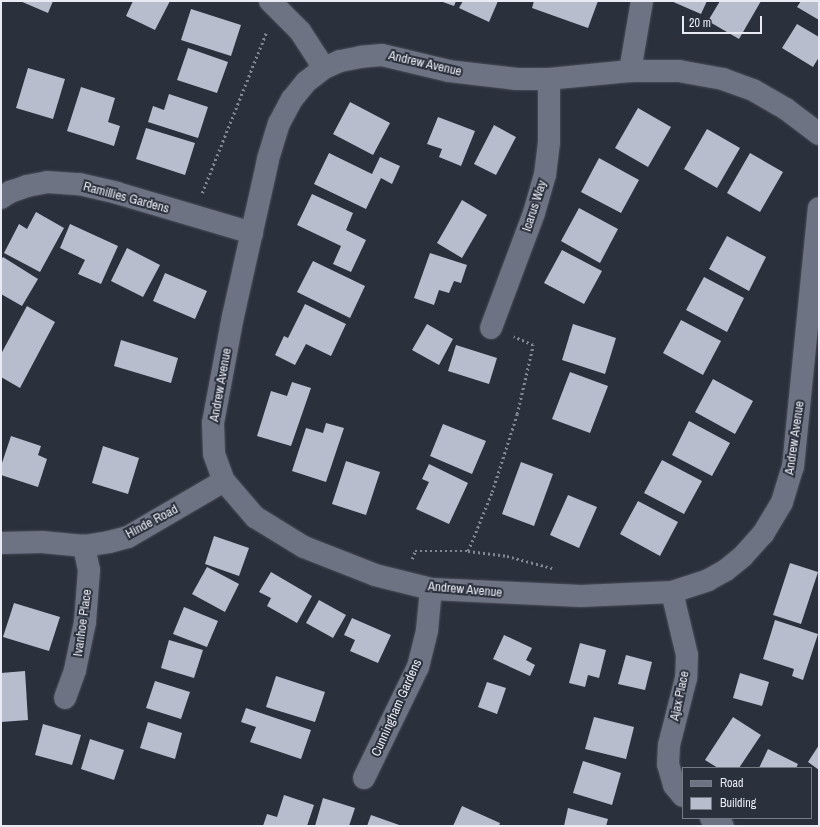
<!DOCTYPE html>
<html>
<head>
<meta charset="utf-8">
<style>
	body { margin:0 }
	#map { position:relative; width:820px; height:827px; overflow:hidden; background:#2b303d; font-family:"Archivo Narrow",sans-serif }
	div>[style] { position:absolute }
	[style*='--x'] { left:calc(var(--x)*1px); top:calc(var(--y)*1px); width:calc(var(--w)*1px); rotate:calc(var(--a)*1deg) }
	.building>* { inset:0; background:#b8bdce }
	.path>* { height:2.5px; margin-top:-1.25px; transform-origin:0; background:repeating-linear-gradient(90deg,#838792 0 2px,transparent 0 5px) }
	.roads { filter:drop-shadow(0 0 1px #4b4e59) drop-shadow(0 0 1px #4b4e59) }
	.minor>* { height:22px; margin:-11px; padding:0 11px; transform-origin:11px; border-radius:11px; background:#6d7382 }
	span { translate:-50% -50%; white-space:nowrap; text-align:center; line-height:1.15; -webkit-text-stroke:4px #2b303d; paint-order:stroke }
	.street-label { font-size:13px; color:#e8ebf3 }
	.frame { position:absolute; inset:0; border:2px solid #e8ebf3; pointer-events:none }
	.legend { position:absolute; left:682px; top:767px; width:130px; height:52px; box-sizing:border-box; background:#2b303d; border:1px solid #777b86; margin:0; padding:5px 7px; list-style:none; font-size:12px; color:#e8ebf3 }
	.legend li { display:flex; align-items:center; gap:8px; height:20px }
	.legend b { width:20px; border:1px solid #777b86 }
	.scale { position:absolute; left:682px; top:16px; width:80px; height:18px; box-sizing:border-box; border:2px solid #e8ebf3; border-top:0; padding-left:5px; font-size:12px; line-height:14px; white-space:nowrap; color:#e8ebf3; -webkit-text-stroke:3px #2b303d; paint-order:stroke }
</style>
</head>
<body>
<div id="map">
	<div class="building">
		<div style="clip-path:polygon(20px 1px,53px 1px,48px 13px)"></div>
		<div style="clip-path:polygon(133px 1px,170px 1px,155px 30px,126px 16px)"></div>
		<div style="clip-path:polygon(440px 1px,456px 1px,454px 6px)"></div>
		<div style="clip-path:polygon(463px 1px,498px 1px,489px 22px,459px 8px)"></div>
		<div style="clip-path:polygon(534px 1px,598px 1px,588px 28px,532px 8px)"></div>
		<div style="clip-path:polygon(671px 1px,707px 1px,701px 14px)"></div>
		<div style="clip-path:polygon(720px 1px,761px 1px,739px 39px,708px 21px)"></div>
		<div style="clip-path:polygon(801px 1px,819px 1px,819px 20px,797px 7px)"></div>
		<div style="clip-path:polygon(191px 9px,241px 25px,231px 56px,181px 40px)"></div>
		<div style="clip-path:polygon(797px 24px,819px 37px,819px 57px,813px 67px,782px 48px)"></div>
		<div style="clip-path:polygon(188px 48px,228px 62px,217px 93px,177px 80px)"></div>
		<div style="clip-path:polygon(28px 68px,65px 79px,53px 119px,16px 108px)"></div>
		<div style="clip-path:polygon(81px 87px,115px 98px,108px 122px,120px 126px,114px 146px,67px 131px)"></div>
		<div style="clip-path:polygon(169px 94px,208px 107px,198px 138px,148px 122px,153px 106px,164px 110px)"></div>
		<div style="clip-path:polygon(350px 102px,390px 123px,373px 155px,333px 134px)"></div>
		<div style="clip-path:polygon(638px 108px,671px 127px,648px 167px,615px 148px)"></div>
		<div style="clip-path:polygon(438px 117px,475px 131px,461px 166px,439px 157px,442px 149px,427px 144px)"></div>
		<div style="clip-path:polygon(494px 125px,516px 137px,496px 175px,474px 164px)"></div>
		<div style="clip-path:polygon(146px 128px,195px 143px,185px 175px,136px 159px)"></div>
		<div style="clip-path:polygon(707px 129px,740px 148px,717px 188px,684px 169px)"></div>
		<div style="clip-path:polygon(329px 153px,372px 174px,380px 157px,400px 166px,392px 184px,381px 178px,366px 209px,314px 184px)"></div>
		<div style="clip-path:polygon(750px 153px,783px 172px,760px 212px,727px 193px)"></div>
		<div style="clip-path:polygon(599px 158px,639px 180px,621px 213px,581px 192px)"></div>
		<div style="clip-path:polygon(312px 194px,353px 213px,346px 230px,366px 240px,351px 272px,333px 264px,341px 246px,297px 225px)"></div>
		<div style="clip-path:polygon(462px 200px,487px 215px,462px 258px,437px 243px)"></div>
		<div style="clip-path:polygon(579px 208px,618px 229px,600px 263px,561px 241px)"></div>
		<div style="clip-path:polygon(36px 212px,64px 228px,40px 272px,4px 253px,19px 224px,27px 229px)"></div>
		<div style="clip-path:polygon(70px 224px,118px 246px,101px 284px,78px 274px,85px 260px,60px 248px)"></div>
		<div style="clip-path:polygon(727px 236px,766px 257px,749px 291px,709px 269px)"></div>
		<div style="clip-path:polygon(127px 248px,160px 265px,143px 297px,111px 281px)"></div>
		<div style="clip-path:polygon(562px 250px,602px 271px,584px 304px,544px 283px)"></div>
		<div style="clip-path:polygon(430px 253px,467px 265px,461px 283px,454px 281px,449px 293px,439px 290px,434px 305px,414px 298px)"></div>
		<div style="clip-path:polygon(3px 257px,38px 279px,22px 306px,1px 294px,1px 260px)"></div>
		<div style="clip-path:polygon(313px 261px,365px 286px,350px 318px,297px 292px)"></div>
		<div style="clip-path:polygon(165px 273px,207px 291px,195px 319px,153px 301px)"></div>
		<div style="clip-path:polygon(704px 277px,744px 298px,727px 332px,686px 310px)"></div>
		<div style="clip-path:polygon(305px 304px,346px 324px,331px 356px,306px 344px,295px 365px,275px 355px,284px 336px,288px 338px)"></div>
		<div style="clip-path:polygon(27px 306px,55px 322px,20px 388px,1px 377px,1px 354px)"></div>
		<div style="clip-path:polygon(681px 320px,721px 341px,703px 375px,663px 353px)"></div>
		<div style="clip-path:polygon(427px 324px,453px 339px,439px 365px,412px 350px)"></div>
		<div style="clip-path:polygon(573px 324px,616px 338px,605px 374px,562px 360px)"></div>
		<div style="clip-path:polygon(121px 340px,178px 358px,171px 383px,114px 366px)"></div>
		<div style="clip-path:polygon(456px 345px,497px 358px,489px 384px,448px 371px)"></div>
		<div style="clip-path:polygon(570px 372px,608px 386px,590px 433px,552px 419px)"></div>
		<div style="clip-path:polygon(713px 379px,753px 401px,735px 434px,695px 412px)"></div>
		<div style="clip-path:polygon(292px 382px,311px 388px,291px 446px,257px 436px,271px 391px,287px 396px)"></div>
		<div style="clip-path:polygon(689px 421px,730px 443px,712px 476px,672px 455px)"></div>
		<div style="clip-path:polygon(326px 423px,344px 428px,326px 482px,292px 471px,306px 428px,323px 433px)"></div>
		<div style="clip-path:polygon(443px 424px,486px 441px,472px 474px,430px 456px)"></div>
		<div style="clip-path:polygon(11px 436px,41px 446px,38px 455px,47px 459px,38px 487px,1px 475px,1px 466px)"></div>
		<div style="clip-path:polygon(103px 446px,139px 458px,128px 494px,92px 483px)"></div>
		<div style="clip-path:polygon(662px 460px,702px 481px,684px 514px,644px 493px)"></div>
		<div style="clip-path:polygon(346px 461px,380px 472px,366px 515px,332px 504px)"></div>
		<div style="clip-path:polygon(521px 462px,553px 474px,534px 526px,502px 514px)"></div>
		<div style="clip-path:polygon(429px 464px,468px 483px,449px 524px,416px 509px,429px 482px,422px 479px)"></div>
		<div style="clip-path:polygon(568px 495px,597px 507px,579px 548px,550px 535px)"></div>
		<div style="clip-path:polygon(638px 501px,678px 522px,660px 556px,620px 534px)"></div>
		<div style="clip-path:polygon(214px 536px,249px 548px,239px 576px,205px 564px)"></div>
		<div style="clip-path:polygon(790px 563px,818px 572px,801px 624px,773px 615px)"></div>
		<div style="clip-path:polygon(207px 567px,239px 584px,225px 612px,192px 594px)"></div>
		<div style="clip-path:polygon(271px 572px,312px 596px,297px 623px,267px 606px,271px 598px,259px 592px)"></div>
		<div style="clip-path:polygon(319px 600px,346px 615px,333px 638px,306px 623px)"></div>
		<div style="clip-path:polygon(14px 603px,60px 617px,49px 651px,3px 637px)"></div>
		<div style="clip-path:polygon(184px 607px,218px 621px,207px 647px,173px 634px)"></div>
		<div style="clip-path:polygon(352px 618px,391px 635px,378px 663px,350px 651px,355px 640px,344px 635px)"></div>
		<div style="clip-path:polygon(775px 620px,818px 634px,803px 680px,792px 676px,794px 669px,763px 659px)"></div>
		<div style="clip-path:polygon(504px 635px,532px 648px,526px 660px,535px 665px,530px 676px,493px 659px)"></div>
		<div style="clip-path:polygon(169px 640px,203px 650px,194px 678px,161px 668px)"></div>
		<div style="clip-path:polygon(580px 643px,606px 650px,599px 678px,588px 675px,585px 687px,569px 683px)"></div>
		<div style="clip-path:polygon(626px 655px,652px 662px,645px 690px,618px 684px)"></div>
		<div style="clip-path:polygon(25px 671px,28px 720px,1px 722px,1px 673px)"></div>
		<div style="clip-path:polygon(740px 673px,769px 682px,762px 706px,733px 698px)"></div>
		<div style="clip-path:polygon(276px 676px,325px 692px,315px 722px,266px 707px)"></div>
		<div style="clip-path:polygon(155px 681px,190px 692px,181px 719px,146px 708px)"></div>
		<div style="clip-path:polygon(487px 682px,506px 688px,497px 714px,478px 707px)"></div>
		<div style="clip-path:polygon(246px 708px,311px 730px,301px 759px,250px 742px,256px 727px,241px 722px)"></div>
		<div style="clip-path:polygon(594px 717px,634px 727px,626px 759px,585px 749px)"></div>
		<div style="clip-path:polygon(733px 717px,761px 735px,739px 768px,718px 768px,705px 760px)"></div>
		<div style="clip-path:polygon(148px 722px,182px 733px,175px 759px,140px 748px)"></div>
		<div style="clip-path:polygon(43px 724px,81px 735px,72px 765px,35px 755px)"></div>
		<div style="clip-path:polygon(90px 739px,124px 750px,114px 780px,81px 769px)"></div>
		<div style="clip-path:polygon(819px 745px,819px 770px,808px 762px)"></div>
		<div style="clip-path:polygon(768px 749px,798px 764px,796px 768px,759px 768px)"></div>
		<div style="clip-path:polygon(583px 761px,621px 773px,612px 805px,573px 793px)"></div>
		<div style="clip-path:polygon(284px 795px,314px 805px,307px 826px,263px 826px,267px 814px,277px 817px)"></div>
		<div style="clip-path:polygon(323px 798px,355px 808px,349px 826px,315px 826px)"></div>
		<div style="clip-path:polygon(462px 806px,500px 823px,499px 826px,453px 826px)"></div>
		<div style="clip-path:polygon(568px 808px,608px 819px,606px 826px,564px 826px)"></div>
		<div style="clip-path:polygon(371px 815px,402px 826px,367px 826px)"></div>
	</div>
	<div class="path">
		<div style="--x:202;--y:193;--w:172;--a:-68.2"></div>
		<div style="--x:468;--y:551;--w:64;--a:-67.9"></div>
		<div style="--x:492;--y:492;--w:82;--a:-72.2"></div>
		<div style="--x:517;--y:414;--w:71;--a:-76.9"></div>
		<div style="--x:533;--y:345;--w:21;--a:-157"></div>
		<div style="--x:412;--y:559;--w:9;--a:-69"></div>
		<div style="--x:415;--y:551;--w:53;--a:0"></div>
		<div style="--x:468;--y:551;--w:39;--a:7"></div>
		<div style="--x:507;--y:556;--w:47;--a:14.9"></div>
	</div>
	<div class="roads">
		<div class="minor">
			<div style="--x:270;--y:1;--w:42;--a:45"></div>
			<div style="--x:300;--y:31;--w:44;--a:57"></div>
			<div style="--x:630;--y:71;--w:71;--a:-80.3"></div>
			<div style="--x:819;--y:134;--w:41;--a:-142.9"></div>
			<div style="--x:786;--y:109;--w:38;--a:-150"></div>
			<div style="--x:753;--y:90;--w:32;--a:-160"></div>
			<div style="--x:723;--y:79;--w:45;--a:-169.7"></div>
			<div style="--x:679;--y:71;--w:49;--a:180"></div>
			<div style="--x:630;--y:71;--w:81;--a:174.4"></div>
			<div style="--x:549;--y:79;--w:32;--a:180"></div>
			<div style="--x:517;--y:79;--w:68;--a:-173.3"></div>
			<div style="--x:449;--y:71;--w:69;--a:-166.6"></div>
			<div style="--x:382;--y:55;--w:21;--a:175"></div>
			<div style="--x:361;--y:57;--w:21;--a:169"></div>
			<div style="--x:340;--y:61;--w:17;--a:156"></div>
			<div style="--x:324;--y:68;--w:23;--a:142"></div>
			<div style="--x:306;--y:82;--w:22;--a:129"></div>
			<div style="--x:292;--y:99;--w:27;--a:118"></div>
			<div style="--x:279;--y:123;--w:39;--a:107"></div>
			<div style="--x:268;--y:160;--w:160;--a:102.6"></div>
			<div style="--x:233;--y:316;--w:109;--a:100.6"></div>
			<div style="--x:213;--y:423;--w:31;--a:88"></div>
			<div style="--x:214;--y:454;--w:29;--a:70"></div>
			<div style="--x:224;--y:481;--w:48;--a:49.3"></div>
			<div style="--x:255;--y:517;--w:57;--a:31.5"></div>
			<div style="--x:304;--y:547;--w:76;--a:21.5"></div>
			<div style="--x:375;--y:575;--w:58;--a:14"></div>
			<div style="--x:431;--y:589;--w:150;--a:2.7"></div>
			<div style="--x:581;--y:596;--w:91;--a:-2.5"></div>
			<div style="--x:672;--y:592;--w:38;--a:-18"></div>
			<div style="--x:708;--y:580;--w:21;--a:-29"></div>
			<div style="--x:726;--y:570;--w:22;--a:-39"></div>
			<div style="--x:743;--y:556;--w:30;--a:-48"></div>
			<div style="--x:763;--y:534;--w:37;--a:-59"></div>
			<div style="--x:782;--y:502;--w:37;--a:-73"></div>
			<div style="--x:793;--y:467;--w:260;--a:-84.3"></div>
			<div style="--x:1;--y:198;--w:11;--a:-34"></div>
			<div style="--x:10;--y:192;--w:18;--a:-19"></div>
			<div style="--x:27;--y:186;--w:20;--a:-11"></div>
			<div style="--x:47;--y:182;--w:32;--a:4"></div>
			<div style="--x:79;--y:184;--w:39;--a:13"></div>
			<div style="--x:117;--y:193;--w:141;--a:16.5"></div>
			<div style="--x:491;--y:328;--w:123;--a:-69.5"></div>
			<div style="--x:534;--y:213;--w:40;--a:-74"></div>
			<div style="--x:545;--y:175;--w:33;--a:-83"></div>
			<div style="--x:549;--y:142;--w:63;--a:-90"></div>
			<div style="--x:1;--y:543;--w:41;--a:-1.4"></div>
			<div style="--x:42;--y:542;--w:42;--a:5.4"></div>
			<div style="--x:84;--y:546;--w:25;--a:-9"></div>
			<div style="--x:109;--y:542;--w:20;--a:-15"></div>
			<div style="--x:128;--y:537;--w:111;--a:-30.3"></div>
			<div style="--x:672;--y:592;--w:65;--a:76.6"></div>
			<div style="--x:687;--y:655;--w:23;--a:92"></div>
			<div style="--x:686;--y:678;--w:69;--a:104.2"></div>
			<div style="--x:669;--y:745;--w:19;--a:93"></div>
			<div style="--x:668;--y:764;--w:22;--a:74"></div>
			<div style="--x:674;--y:785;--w:14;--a:51"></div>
			<div style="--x:65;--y:698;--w:30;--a:-70"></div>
			<div style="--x:75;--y:670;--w:49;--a:-78.2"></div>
			<div style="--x:85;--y:622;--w:52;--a:-85.6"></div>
			<div style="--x:89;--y:570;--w:25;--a:-102"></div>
			<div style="--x:364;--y:778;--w:123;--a:-64.1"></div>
			<div style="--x:418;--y:667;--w:38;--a:-76"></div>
			<div style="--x:427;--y:630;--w:41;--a:-84.4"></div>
			<div style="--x:711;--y:818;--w:14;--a:34"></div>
		</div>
	</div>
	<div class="street-label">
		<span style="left:425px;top:64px;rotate:13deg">Andrew Avenue</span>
		<span style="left:126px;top:198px;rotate:15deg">Ramillies Gardens</span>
		<span style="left:535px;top:206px;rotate:-72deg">Icarus Way</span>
		<span style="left:221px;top:385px;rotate:-80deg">Andrew Avenue</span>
		<span style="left:795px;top:438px;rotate:-82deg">Andrew Avenue</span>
		<span style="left:152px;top:522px;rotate:-28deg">Hinde Road</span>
		<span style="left:465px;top:590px;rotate:5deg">Andrew Avenue</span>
		<span style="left:83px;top:623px;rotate:-82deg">Ivanhoe Place</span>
		<span style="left:680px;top:696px;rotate:-78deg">Ajax Place</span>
		<span style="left:397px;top:708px;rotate:-66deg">Cunningham Gardens</span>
	</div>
	<div class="frame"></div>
	<ul class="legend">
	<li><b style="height:5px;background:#6d7382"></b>Road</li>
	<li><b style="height:11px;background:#b8bdce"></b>Building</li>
	</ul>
	<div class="scale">20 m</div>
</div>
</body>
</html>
